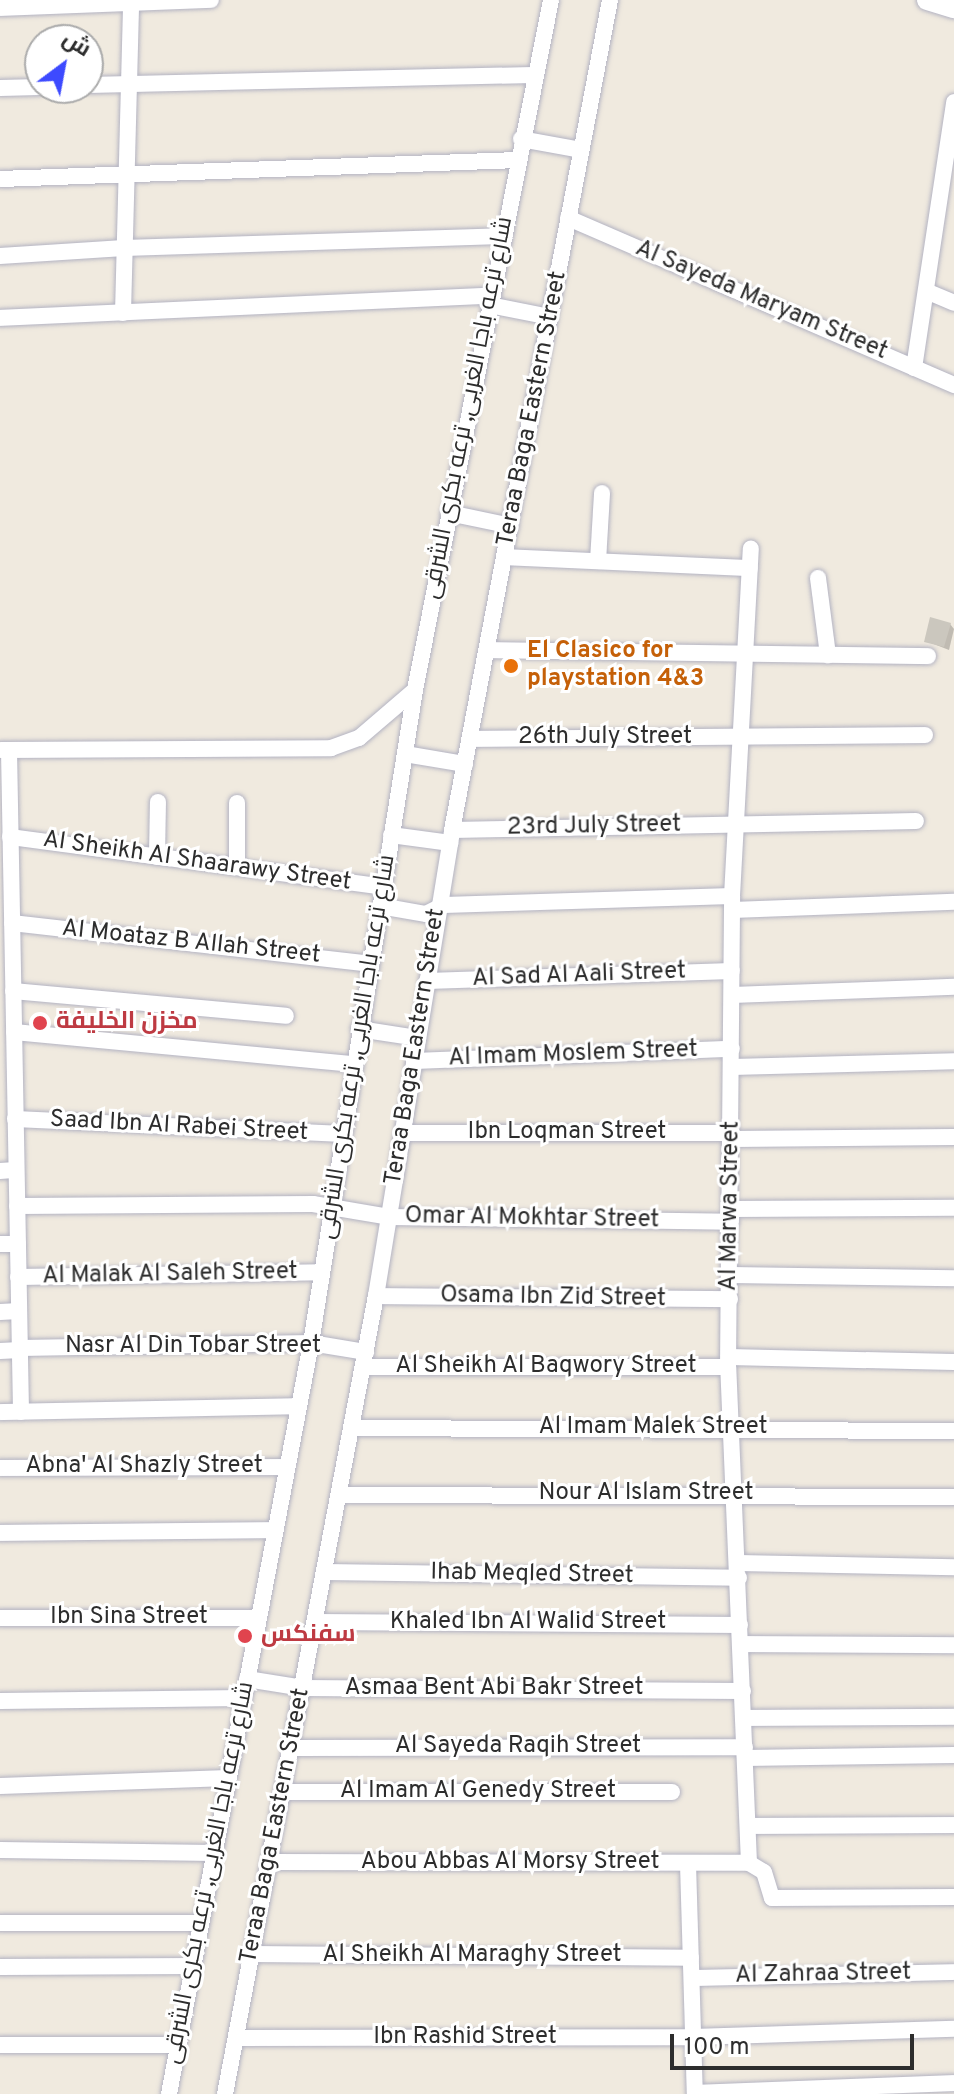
<!DOCTYPE html>
<html>
<head>
<meta charset="utf-8">
<style>
	body { margin:0 }
	#map { position:relative; width:954px; height:2094px; overflow:hidden; background:#f0eadf; font-family:Overpass,Cairo,sans-serif }
	div>[style] { position:absolute }
	[style*='--x'] { left:calc(var(--x)*1px); top:calc(var(--y)*1px); width:calc(var(--w)*1px); rotate:calc(var(--a)*1deg) }
	.shadow>* { inset:0; background:#0003 }
	.building>* { inset:0; background:#cbc7be }
	.roads { filter:drop-shadow(0 0 2px #b3b3c2) drop-shadow(0 0 2px #b3b3c2) }
	.minor>* { height:16px; margin:-8px; padding:0 8px; transform-origin:8px; border-radius:8px; background:#fff }
	.tertiary>* { height:20px; margin:-10px; padding:0 10px; transform-origin:10px; border-radius:10px; background:#fff }
	.dots>* { width:22px; height:22px; translate:-50% -50%; box-sizing:border-box; border:4px solid #fff; border-radius:50% }
	span { translate:-50% -50%; white-space:nowrap; text-align:center; line-height:1.15; -webkit-text-stroke:6px #fff; paint-order:stroke }
	.street-label { font-size:24px; color:#2d2d2d }
	.food-label { font-size:24px; color:#c56008; font-weight:700 }
	.left { translate:0 -50%; text-align:left }
	.health-label { font-size:24px; color:#be3a42; font-weight:700 }
	.north { position:absolute; left:24px; top:24px; width:80px; height:80px; box-sizing:border-box; background:#fff; border:2px solid #ababab; border-radius:50%; rotate:32deg; font-size:22px; font-weight:700; line-height:32px; text-align:center; color:#2d2d2d }
	.north::after { content:''; display:block; margin:auto; width:28px; height:36px; background:#3d4aff; clip-path:polygon(50% 0,100% 100%,50% 72%,0 100%) }
	.scale { position:absolute; left:670px; top:2034px; width:244px; height:36px; box-sizing:border-box; border:4px solid #2d2d2d; border-top:0; padding-left:10px; font-size:24px; line-height:28px; white-space:nowrap; color:#2d2d2d; -webkit-text-stroke:6px #fff; paint-order:stroke }
</style>
</head>
<body>
<div id="map">
	<div class="shadow">
		<div style="clip-path:polygon(950px 624px,954px 629px,949px 650px,926px 641px)"></div>
	</div>
	<div class="building">
		<div style="clip-path:polygon(930px 617px,951px 623px,944px 647px,924px 642px)"></div>
	</div>
	<div class="roads">
		<div class="minor">
			<div style="--x:0;--y:8;--w:211;--a:-2.2"></div>
			<div style="--x:88;--y:85;--w:445;--a:-1.3"></div>
			<div style="--x:0;--y:88;--w:40;--a:-1.4"></div>
			<div style="--x:521;--y:139;--w:61;--a:10.4"></div>
			<div style="--x:0;--y:179;--w:517;--a:-2.1"></div>
			<div style="--x:568;--y:218;--w:421;--a:23.4"></div>
			<div style="--x:0;--y:256;--w:124;--a:-3.7"></div>
			<div style="--x:124;--y:248;--w:378;--a:-1.8"></div>
			<div style="--x:926;--y:291;--w:30;--a:23"></div>
			<div style="--x:489;--y:305;--w:62;--a:11.1"></div>
			<div style="--x:123;--y:313;--w:313;--a:-88.5"></div>
			<div style="--x:0;--y:318;--w:491;--a:-2.6"></div>
			<div style="--x:914;--y:368;--w:269;--a:-81.4"></div>
			<div style="--x:449;--y:513;--w:63;--a:11.8"></div>
			<div style="--x:505;--y:557;--w:245;--a:2.6"></div>
			<div style="--x:598;--y:561;--w:68;--a:-86.6"></div>
			<div style="--x:818;--y:578;--w:78;--a:82.6"></div>
			<div style="--x:488;--y:650;--w:440;--a:0.8"></div>
			<div style="--x:470;--y:739;--w:455;--a:-0.5"></div>
			<div style="--x:1;--y:750;--w:330;--a:-0.3"></div>
			<div style="--x:331;--y:748;--w:30;--a:-20"></div>
			<div style="--x:359;--y:738;--w:74;--a:-40.6"></div>
			<div style="--x:9;--y:750;--w:662;--a:88.96"></div>
			<div style="--x:405;--y:754;--w:61;--a:9.5"></div>
			<div style="--x:237;--y:803;--w:64;--a:90"></div>
			<div style="--x:452;--y:830;--w:464;--a:-1.1"></div>
			<div style="--x:391;--y:835;--w:60;--a:7.7"></div>
			<div style="--x:10;--y:837;--w:376;--a:7.6"></div>
			<div style="--x:157;--y:857;--w:55;--a:-89"></div>
			<div style="--x:380;--y:906;--w:47;--a:9.9"></div>
			<div style="--x:426;--y:914;--w:20;--a:-27"></div>
			<div style="--x:444;--y:905;--w:288;--a:-1.8"></div>
			<div style="--x:732;--y:910;--w:222;--a:-2.1"></div>
			<div style="--x:12;--y:923;--w:360;--a:6.5"></div>
			<div style="--x:427;--y:981;--w:305;--a:-1.9"></div>
			<div style="--x:13;--y:991;--w:274;--a:5.2"></div>
			<div style="--x:732;--y:995;--w:222;--a:-2.1"></div>
			<div style="--x:359;--y:1029;--w:60;--a:8.7"></div>
			<div style="--x:14;--y:1032;--w:341;--a:5.4"></div>
			<div style="--x:414;--y:1061;--w:318;--a:-2.2"></div>
			<div style="--x:732;--y:1067;--w:222;--a:-1.5"></div>
			<div style="--x:15;--y:1119;--w:329;--a:2.6"></div>
			<div style="--x:403;--y:1133;--w:329;--a:0"></div>
			<div style="--x:732;--y:1139;--w:222;--a:-0.5"></div>
			<div style="--x:0;--y:1171;--w:16;--a:-4"></div>
			<div style="--x:17;--y:1206;--w:296;--a:-0.4"></div>
			<div style="--x:313;--y:1204;--w:77;--a:9.7"></div>
			<div style="--x:389;--y:1217;--w:342;--a:0.8"></div>
			<div style="--x:731;--y:1209;--w:223;--a:-0.3"></div>
			<div style="--x:0;--y:1244;--w:18;--a:0"></div>
			<div style="--x:730;--y:1275;--w:224;--a:0.8"></div>
			<div style="--x:18;--y:1277;--w:304;--a:-0.9"></div>
			<div style="--x:376;--y:1296;--w:354;--a:0.5"></div>
			<div style="--x:0;--y:1312;--w:19;--a:-3"></div>
			<div style="--x:20;--y:1348;--w:291;--a:-1"></div>
			<div style="--x:311;--y:1343;--w:56;--a:9.3"></div>
			<div style="--x:0;--y:1351;--w:20;--a:-3"></div>
			<div style="--x:729;--y:1357;--w:225;--a:1.3"></div>
			<div style="--x:363;--y:1367;--w:365;--a:0"></div>
			<div style="--x:0;--y:1412;--w:299;--a:-1.1"></div>
			<div style="--x:351;--y:1428;--w:603;--a:0.29"></div>
			<div style="--x:0;--y:1468;--w:287;--a:-0.2"></div>
			<div style="--x:339;--y:1495;--w:615;--a:0.19"></div>
			<div style="--x:0;--y:1533;--w:275;--a:-0.6"></div>
			<div style="--x:738;--y:1563;--w:216;--a:1.1"></div>
			<div style="--x:324;--y:1572;--w:415;--a:0.8"></div>
			<div style="--x:0;--y:1618;--w:258;--a:0"></div>
			<div style="--x:315;--y:1622;--w:425;--a:0.4"></div>
			<div style="--x:741;--y:1644;--w:213;--a:0.3"></div>
			<div style="--x:247;--y:1679;--w:57;--a:9.1"></div>
			<div style="--x:303;--y:1688;--w:440;--a:0.4"></div>
			<div style="--x:0;--y:1701;--w:243;--a:-0.7"></div>
			<div style="--x:744;--y:1718;--w:210;--a:-0.3"></div>
			<div style="--x:292;--y:1748;--w:453;--a:-0.1"></div>
			<div style="--x:745;--y:1758;--w:209;--a:-0.8"></div>
			<div style="--x:0;--y:1786;--w:228;--a:-2"></div>
			<div style="--x:283;--y:1792;--w:389;--a:0"></div>
			<div style="--x:748;--y:1826;--w:206;--a:-0.3"></div>
			<div style="--x:0;--y:1850;--w:214;--a:0.8"></div>
			<div style="--x:270;--y:1862;--w:479;--a:0.1"></div>
			<div style="--x:749;--y:1863;--w:17;--a:31"></div>
			<div style="--x:764;--y:1872;--w:27;--a:73"></div>
			<div style="--x:772;--y:1898;--w:182;--a:-0.3"></div>
			<div style="--x:749;--y:1863;--w:496;--a:-92.4"></div>
			<div style="--x:728;--y:1367;--w:471;--a:-89.5"></div>
			<div style="--x:732;--y:896;--w:348;--a:-86.9"></div>
			<div style="--x:688;--y:1864;--w:230;--a:88.3"></div>
			<div style="--x:0;--y:1923;--w:201;--a:0"></div>
			<div style="--x:252;--y:1954;--w:439;--a:0.5"></div>
			<div style="--x:0;--y:1967;--w:193;--a:-0.3"></div>
			<div style="--x:692;--y:1978;--w:262;--a:-1.3"></div>
			<div style="--x:236;--y:2038;--w:457;--a:-0.1"></div>
			<div style="--x:693;--y:2037;--w:261;--a:-1.8"></div>
			<div style="--x:0;--y:2045;--w:178;--a:0"></div>
			<div style="--x:695;--y:2093;--w:259;--a:-2.2"></div>
			<div style="--x:169;--y:2094;--w:764;--a:-79.29"></div>
			<div style="--x:311;--y:1343;--w:661;--a:-80.95"></div>
			<div style="--x:415;--y:690;--w:703;--a:-78.85"></div>
			<div style="--x:225;--y:2094;--w:812;--a:-79.29"></div>
			<div style="--x:376;--y:1296;--w:472;--a:-80.7"></div>
			<div style="--x:452;--y:830;--w:845;--a:-79.22"></div>
		</div>
		<div class="tertiary">
			<div style="--x:927;--y:0;--w:28;--a:17"></div>
		</div>
	</div>
	<div class="dots">
		<div style="left:511px;top:666px;background:#e8710a"></div>
		<div style="left:40px;top:1023px;background:#e0444e"></div>
		<div style="left:245px;top:1636px;background:#e0444e"></div>
	</div>
	<div class="street-label">
		<span style="left:761px;top:301px;rotate:23deg">Al Sayeda Maryam Street</span>
		<span style="left:469px;top:408px;rotate:-79deg">شارع ترعه باجا الغربى, ترعه بكرى الشرقى</span>
		<span style="left:533px;top:409px;rotate:-79deg">Teraa Baga Eastern Street</span>
		<span style="left:605px;top:738px">26th July Street</span>
		<span style="left:594px;top:827px;rotate:-1deg">23rd July Street</span>
		<span style="left:197px;top:862px;rotate:8deg">Al Sheikh Al Shaarawy Street</span>
		<span style="left:191px;top:943px;rotate:6deg">Al Moataz B Allah Street</span>
		<span style="left:579px;top:976px;rotate:-2deg">Al Sad Al Aali Street</span>
		<span style="left:358px;top:1047px;rotate:-81deg">شارع ترعه باجا الغربى, ترعه بكرى الشرقى</span>
		<span style="left:416px;top:1047px;rotate:-81deg">Teraa Baga Eastern Street</span>
		<span style="left:573px;top:1055px;rotate:-2deg">Al Imam Moslem Street</span>
		<span style="left:179px;top:1127px;rotate:3deg">Saad Ibn Al Rabei Street</span>
		<span style="left:567px;top:1133px">Ibn Loqman Street</span>
		<span style="left:731px;top:1206px;rotate:-89deg">Al Marwa Street</span>
		<span style="left:532px;top:1219px;rotate:1deg">Omar Al Mokhtar Street</span>
		<span style="left:170px;top:1275px;rotate:-1deg">Al Malak Al Saleh Street</span>
		<span style="left:553px;top:1298px;rotate:1deg">Osama Ibn Zid Street</span>
		<span style="left:193px;top:1347px">Nasr Al Din Tobar Street</span>
		<span style="left:546px;top:1367px">Al Sheikh Al Baqwory Street</span>
		<span style="left:653px;top:1428px">Al Imam Malek Street</span>
		<span style="left:144px;top:1467px">Abna' Al Shazly Street</span>
		<span style="left:646px;top:1494px">Nour Al Islam Street</span>
		<span style="left:532px;top:1575px;rotate:1deg">Ihab Meqled Street</span>
		<span style="left:129px;top:1618px">Ibn Sina Street</span>
		<span style="left:528px;top:1623px">Khaled Ibn Al Walid Street</span>
		<span style="left:494px;top:1689px">Asmaa Bent Abi Bakr Street</span>
		<span style="left:518px;top:1747px">Al Sayeda Raqih Street</span>
		<span style="left:478px;top:1792px">Al Imam Al Genedy Street</span>
		<span style="left:276px;top:1826px;rotate:-79deg">Teraa Baga Eastern Street</span>
		<span style="left:510px;top:1863px">Abou Abbas Al Morsy Street</span>
		<span style="left:210px;top:1873px;rotate:-79deg">شارع ترعه باجا الغربى, ترعه بكرى الشرقى</span>
		<span style="left:472px;top:1956px">Al Sheikh Al Maraghy Street</span>
		<span style="left:823px;top:1975px;rotate:-1deg">Al Zahraa Street</span>
		<span style="left:465px;top:2038px">Ibn Rashid Street</span>
	</div>
	<div class="food-label">
		<span class="left" style="left:527px;top:666px">El Clasico for<br>playstation 4&amp;3</span>
	</div>
	<div class="health-label">
		<span class="left" style="left:56px;top:1023px">مخزن الخليفة</span>
		<span class="left" style="left:261px;top:1636px">سفنكس</span>
	</div>
	<div class="north">ش</div>
	<div class="scale">100 m</div>
</div>
</body>
</html>
